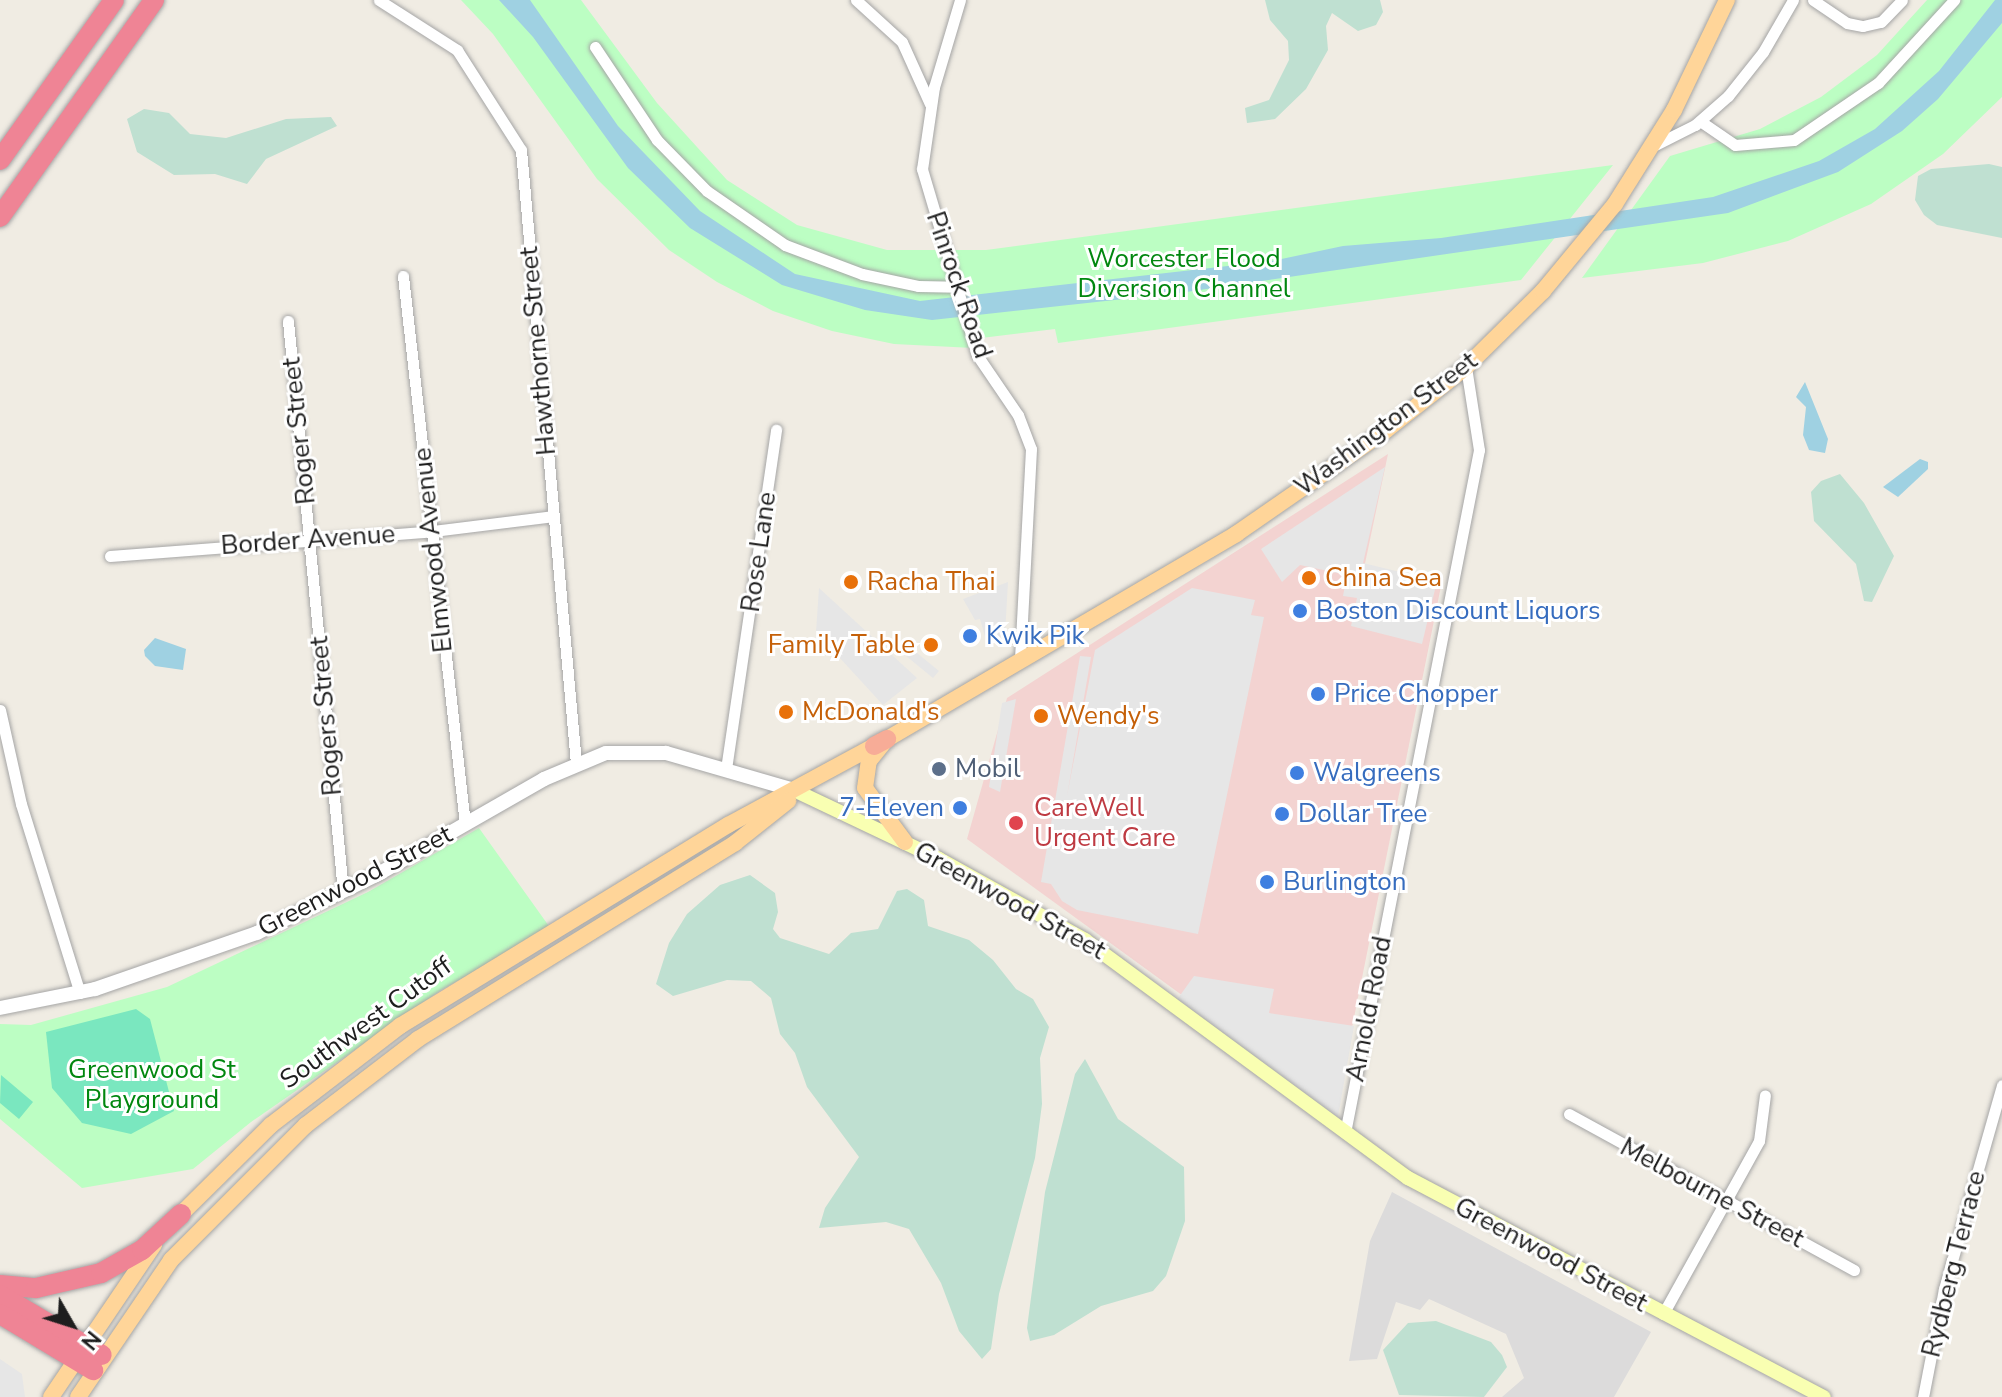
<!DOCTYPE html>
<html>
<head>
<meta charset="utf-8">
<style>
	body { margin:0 }
	#map { position:relative; width:2002px; height:1397px; overflow:hidden; background:#f0ece3; font-family:"Nunito Sans",sans-serif }
	div>[style] { position:absolute }
	[style*='--x'] { left:calc(var(--x)*1px); top:calc(var(--y)*1px); width:calc(var(--w)*1px); rotate:calc(var(--a)*1deg) }
	.residential>* { inset:0; background:#dcdbdb }
	.commercial>* { inset:0; background:#f3d3d1 }
	.wetland>* { inset:0; background:#bfe0d1 }
	.park>* { inset:0; background:#bcfec3 }
	.pitch>* { inset:0; background:#7ae7bf }
	.parking>* { inset:0; background:#e6e6e6 }
	.water>* { inset:0; background:#9fd1e2 }
	.roads { filter:drop-shadow(0 0 2px #a5a5a5) drop-shadow(0 0 2px #a5a5a5) }
	.minor>* { height:11px; margin:-5.5px; padding:0 5.5px; transform-origin:5.5px; border-radius:5.5px; background:#fff }
	.tertiary>* { height:14px; margin:-7px; padding:0 7px; transform-origin:7px; border-radius:7px; background:#fff }
	.secondary>* { height:14px; margin:-7px; padding:0 7px; transform-origin:7px; border-radius:7px; background:#f9ffb2 }
	.primary>* { height:16px; margin:-8px; padding:0 8px; transform-origin:8px; border-radius:8px; background:#ffd599 }
	.trunk>* { height:18px; margin:-9px; padding:0 9px; transform-origin:9px; border-radius:9px; background:#f7ac97 }
	.motorway>* { height:20px; margin:-10px; padding:0 10px; transform-origin:10px; border-radius:10px; background:#ef8495 }
	.dots>* { width:22px; height:22px; translate:-50% -50%; box-sizing:border-box; border:4px solid #fff; border-radius:50% }
	span { translate:-50% -50%; white-space:nowrap; text-align:center; line-height:1.15; -webkit-text-stroke:6px #fff; paint-order:stroke }
	.park-label { font-size:26px; color:#01870f }
	.street-label { font-size:26px; color:#1e1e1e }
	.food-label { font-size:26px; color:#c56008 }
	.left { translate:0 -50%; text-align:left }
	.right { translate:-100% -50%; text-align:right }
	.shop-label { font-size:26px; color:#366cbe }
	.service-label { font-size:26px; color:#4e5e75 }
	.health-label { font-size:26px; color:#be3a42 }
	.north { position:absolute; left:32px; top:1285px; width:80px; height:80px; -webkit-text-stroke:6px #fff; paint-order:stroke; rotate:129deg; font-size:22px; font-weight:700; line-height:32px; text-align:center; color:#1e1e1e }
	.north::after { content:''; display:block; margin:auto; width:28px; height:36px; background:#1e1e1e; clip-path:polygon(50% 0,100% 100%,50% 72%,0 100%) }
</style>
</head>
<body>
<div id="map">
	<div class="residential">
		<div style="clip-path:polygon(1392px 1192px,1651px 1332px,1614px 1397px,1502px 1397px,1524px 1378px,1506px 1334px,1429px 1299px,1420px 1310px,1396px 1302px,1377px 1359px,1349px 1361px,1370px 1241px)"></div>
	</div>
	<div class="commercial">
		<div style="clip-path:polygon(1388px 454px,1363px 573px,1441px 586px,1336px 1107px,967px 839px,1007px 698px)"></div>
	</div>
	<div class="wetland">
		<div style="clip-path:polygon(1265px 0,1380px 0,1383px 12px,1376px 25px,1358px 31px,1332px 13px,1326px 26px,1328px 50px,1306px 89px,1275px 119px,1247px 123px,1245px 108px,1269px 100px,1289px 60px,1288px 41px,1270px 20px)"></div>
		<div style="clip-path:polygon(144px 109px,169px 113px,190px 134px,226px 138px,286px 119px,331px 117px,337px 126px,266px 159px,247px 184px,215px 174px,174px 175px,137px 152px,127px 119px)"></div>
		<div style="clip-path:polygon(1989px 164px,2002px 167px,2002px 238px,1937px 225px,1924px 215px,1915px 200px,1918px 176px,1931px 169px)"></div>
		<div style="clip-path:polygon(1840px 474px,1864px 503px,1894px 556px,1872px 602px,1864px 601px,1856px 564px,1814px 521px,1811px 492px,1821px 481px)"></div>
		<div style="clip-path:polygon(750px 875px,775px 893px,778px 912px,773px 929px,780px 938px,829px 954px,851px 933px,878px 929px,897px 891px,907px 889px,924px 900px,928px 926px,969px 940px,993px 960px,1016px 989px,1033px 999px,1049px 1027px,1040px 1058px,1042px 1104px,1035px 1158px,999px 1294px,991px 1349px,982px 1359px,959px 1331px,941px 1283px,909px 1229px,886px 1222px,819px 1228px,825px 1208px,859px 1157px,807px 1087px,795px 1053px,780px 1034px,771px 998px,751px 981px,727px 980px,673px 996px,656px 984px,669px 943px,687px 914px,720px 885px)"></div>
		<div style="clip-path:polygon(1085px 1059px,1118px 1119px,1184px 1167px,1185px 1221px,1166px 1276px,1153px 1291px,1101px 1306px,1054px 1335px,1030px 1341px,1027px 1328px,1045px 1192px,1075px 1074px)"></div>
		<div style="clip-path:polygon(1436px 1321px,1491px 1342px,1502px 1355px,1507px 1367px,1484px 1397px,1399px 1395px,1383px 1350px,1408px 1323px)"></div>
	</div>
	<div class="park">
		<div style="clip-path:polygon(461px 0,581px 0,657px 103px,727px 180px,797px 225px,887px 250px,986px 250px,1613px 165px,1521px 280px,1058px 343px,1055px 329px,973px 339px,973px 348px,894px 344px,832px 331px,773px 311px,717px 282px,669px 250px,597px 179px,493px 34px)"></div>
		<div style="clip-path:polygon(1927px 0,2002px 0,2002px 97px,1943px 154px,1871px 204px,1788px 241px,1703px 263px,1582px 278px,1670px 156px,1760px 129px,1821px 97px,1877px 55px)"></div>
		<div style="clip-path:polygon(479px 828px,551px 929px,441px 990px,251px 1122px,193px 1169px,82px 1188px,0 1119px,0 1024px,31px 1025px,167px 987px,368px 892px)"></div>
	</div>
	<div class="pitch">
		<div style="clip-path:polygon(136px 1009px,150px 1019px,174px 1111px,131px 1134px,82px 1123px,52px 1088px,46px 1032px)"></div>
		<div style="clip-path:polygon(1px 1075px,33px 1102px,19px 1119px,0 1103px)"></div>
	</div>
	<div class="parking">
		<div style="clip-path:polygon(1385px 467px,1363px 563px,1437px 581px,1422px 644px,1351px 626px,1357px 598px,1343px 596px,1347px 575px,1300px 565px,1282px 582px,1261px 549px)"></div>
		<div style="clip-path:polygon(1008px 582px,1005px 634px,987px 643px,980px 619px,975px 620px,963px 599px)"></div>
		<div style="clip-path:polygon(819px 588px,917px 678px,883px 705px,816px 632px)"></div>
		<div style="clip-path:polygon(1192px 588px,1255px 600px,1251px 615px,1264px 617px,1198px 934px,1077px 910px,1062px 901px,1051px 884px,1041px 882px,1080px 656px,1091px 657px,1067px 796px,1095px 650px)"></div>
		<div style="clip-path:polygon(906px 644px,939px 671px,933px 678px,900px 651px)"></div>
		<div style="clip-path:polygon(1016px 699px,1000px 792px,989px 787px,1002px 703px)"></div>
		<div style="clip-path:polygon(1194px 976px,1274px 989px,1269px 1013px,1354px 1026px,1337px 1122px,1176px 1001px)"></div>
		<div style="clip-path:polygon(0 1359px,22px 1374px,25px 1397px,0 1397px)"></div>
	</div>
	<div class="water">
		<div style="clip-path:polygon(499px 0,530px 0,618px 126px,700px 211px,795px 274px,920px 301px,1272px 261px,1343px 246px,1441px 238px,1713px 197px,1819px 161px,1875px 129px,1939px 71px,1995px 0,2002px 0,2002px 23px,1938px 99px,1902px 131px,1838px 172px,1728px 213px,1179px 293px,932px 320px,865px 310px,782px 285px,690px 228px,628px 168px,533px 37px)"></div>
		<div style="clip-path:polygon(1805px 382px,1828px 439px,1825px 453px,1809px 450px,1803px 435px,1806px 407px,1796px 397px)"></div>
		<div style="clip-path:polygon(1920px 459px,1928px 462px,1928px 469px,1898px 497px,1883px 487px)"></div>
		<div style="clip-path:polygon(155px 638px,186px 649px,183px 670px,155px 666px,145px 656px,144px 650px)"></div>
	</div>
	<div class="roads">
		<div class="minor">
			<div style="--x:379;--y:0;--w:93;--a:32.7"></div>
			<div style="--x:457;--y:50;--w:119;--a:57.4"></div>
			<div style="--x:521;--y:150;--w:616;--a:84.88"></div>
			<div style="--x:856;--y:0;--w:62;--a:42.4"></div>
			<div style="--x:902;--y:42;--w:68;--a:65.7"></div>
			<div style="--x:960;--y:0;--w:91;--a:106.6"></div>
			<div style="--x:934;--y:87;--w:83;--a:98.3"></div>
			<div style="--x:922;--y:169;--w:194;--a:73.5"></div>
			<div style="--x:977;--y:355;--w:73;--a:55.7"></div>
			<div style="--x:1018;--y:415;--w:36;--a:69"></div>
			<div style="--x:1031;--y:449;--w:211;--a:93"></div>
			<div style="--x:1813;--y:0;--w:41;--a:34.1"></div>
			<div style="--x:1847;--y:23;--w:16;--a:11"></div>
			<div style="--x:1863;--y:26;--w:18;--a:-13"></div>
			<div style="--x:1881;--y:22;--w:30;--a:-46"></div>
			<div style="--x:595;--y:47;--w:112;--a:56.3"></div>
			<div style="--x:657;--y:140;--w:71;--a:45.6"></div>
			<div style="--x:707;--y:191;--w:95;--a:34.7"></div>
			<div style="--x:785;--y:245;--w:82;--a:20.6"></div>
			<div style="--x:862;--y:274;--w:57;--a:12.1"></div>
			<div style="--x:918;--y:286;--w:39;--a:1"></div>
			<div style="--x:1700;--y:121;--w:42;--a:34.4"></div>
			<div style="--x:1735;--y:145;--w:59;--a:-4.8"></div>
			<div style="--x:1794;--y:140;--w:102;--a:-34.2"></div>
			<div style="--x:1878;--y:83;--w:113;--a:-47.5"></div>
			<div style="--x:1653;--y:146;--w:47;--a:-26.6"></div>
			<div style="--x:1695;--y:125;--w:44;--a:-41.3"></div>
			<div style="--x:1728;--y:96;--w:56;--a:-51.5"></div>
			<div style="--x:1763;--y:52;--w:60;--a:-60"></div>
			<div style="--x:403;--y:276;--w:551;--a:83.55"></div>
			<div style="--x:288;--y:321;--w:573;--a:84.49"></div>
			<div style="--x:110;--y:556;--w:324;--a:-4.4"></div>
			<div style="--x:433;--y:531;--w:122;--a:-7.1"></div>
			<div style="--x:0;--y:710;--w:96;--a:77.4"></div>
			<div style="--x:21;--y:804;--w:198;--a:72.7"></div>
			<div style="--x:726;--y:769;--w:343;--a:-81.6"></div>
			<div style="--x:1569;--y:1114;--w:325;--a:28.7"></div>
			<div style="--x:1345;--y:1133;--w:696;--a:-78.9"></div>
			<div style="--x:1479;--y:450;--w:84;--a:-98.9"></div>
			<div style="--x:1663;--y:1314;--w:198;--a:-61"></div>
			<div style="--x:1759;--y:1141;--w:46;--a:-82.6"></div>
			<div style="--x:1923;--y:1397;--w:110;--a:-79"></div>
			<div style="--x:1944;--y:1289;--w:212;--a:-74.1"></div>
		</div>
		<div class="tertiary">
			<div style="--x:0;--y:1008;--w:97;--a:-11.3"></div>
			<div style="--x:95;--y:989;--w:171;--a:-19.1"></div>
			<div style="--x:257;--y:933;--w:137;--a:-26"></div>
			<div style="--x:380;--y:873;--w:189;--a:-29.8"></div>
			<div style="--x:544;--y:779;--w:67;--a:-22.8"></div>
			<div style="--x:606;--y:753;--w:60;--a:0"></div>
			<div style="--x:666;--y:753;--w:137;--a:16.1"></div>
		</div>
		<div class="secondary">
			<div style="--x:798;--y:792;--w:156;--a:25.4"></div>
			<div style="--x:939;--y:859;--w:167;--a:29"></div>
			<div style="--x:1085;--y:940;--w:401;--a:36.4"></div>
			<div style="--x:1408;--y:1178;--w:470;--a:27.8"></div>
		</div>
		<div class="primary">
			<div style="--x:905;--y:842;--w:67;--a:-126.5"></div>
			<div style="--x:865;--y:788;--w:27;--a:-82"></div>
			<div style="--x:869;--y:761;--w:28;--a:-51"></div>
			<div style="--x:887;--y:739;--w:405;--a:-30.4"></div>
			<div style="--x:1236;--y:534;--w:181;--a:-34.7"></div>
			<div style="--x:1385;--y:431;--w:103;--a:-38.3"></div>
			<div style="--x:1466;--y:367;--w:108;--a:-44.6"></div>
			<div style="--x:1543;--y:291;--w:113;--a:-50.4"></div>
			<div style="--x:1615;--y:204;--w:111;--a:-57.9"></div>
			<div style="--x:1674;--y:110;--w:122;--a:-64.3"></div>
			<div style="--x:174;--y:1221;--w:136;--a:-44.7"></div>
			<div style="--x:271;--y:1125;--w:163;--a:-37.5"></div>
			<div style="--x:400;--y:1026;--w:385;--a:-31.5"></div>
			<div style="--x:728;--y:825;--w:166;--a:-28.4"></div>
			<div style="--x:51;--y:1397;--w:184;--a:-55.9"></div>
			<div style="--x:78;--y:1397;--w:166;--a:-55.8"></div>
			<div style="--x:171;--y:1260;--w:191;--a:-45"></div>
			<div style="--x:306;--y:1125;--w:141;--a:-37.5"></div>
			<div style="--x:418;--y:1039;--w:373;--a:-31.7"></div>
			<div style="--x:735;--y:843;--w:68;--a:-38.4"></div>
		</div>
		<div class="trunk">
			<div style="--x:874;--y:746;--w:15;--a:-28"></div>
		</div>
		<div class="motorway">
			<div style="--x:0;--y:160;--w:196;--a:-54.5"></div>
			<div style="--x:0;--y:217;--w:266;--a:-54.6"></div>
			<div style="--x:0;--y:1285;--w:36;--a:5"></div>
			<div style="--x:36;--y:1288;--w:67;--a:-13"></div>
			<div style="--x:101;--y:1273;--w:47;--a:-29.3"></div>
			<div style="--x:142;--y:1250;--w:53;--a:-42.7"></div>
			<div style="--x:0;--y:1295;--w:118;--a:30.5"></div>
			<div style="--x:0;--y:1314;--w:109;--a:31.1"></div>
		</div>
	</div>
	<div class="dots">
		<div style="left:1309px;top:578px;background:#e8710a"></div>
		<div style="left:851px;top:582px;background:#e8710a"></div>
		<div style="left:1300px;top:611px;background:#3f7fe0"></div>
		<div style="left:970px;top:636px;background:#3f7fe0"></div>
		<div style="left:931px;top:645px;background:#e8710a"></div>
		<div style="left:1318px;top:694px;background:#3f7fe0"></div>
		<div style="left:786px;top:712px;background:#e8710a"></div>
		<div style="left:1041px;top:716px;background:#e8710a"></div>
		<div style="left:939px;top:769px;background:#5c6f8a"></div>
		<div style="left:1297px;top:773px;background:#3f7fe0"></div>
		<div style="left:960px;top:808px;background:#3f7fe0"></div>
		<div style="left:1282px;top:814px;background:#3f7fe0"></div>
		<div style="left:1016px;top:823px;background:#e0444e"></div>
		<div style="left:1267px;top:882px;background:#3f7fe0"></div>
	</div>
	<div class="park-label">
		<span style="left:1184px;top:274px">Worcester Flood<br>Diversion Channel</span>
		<span style="left:152px;top:1085px">Greenwood St<br>Playground</span>
	</div>
	<div class="street-label">
		<span style="left:959px;top:285px;rotate:71deg">Pinrock Road</span>
		<span style="left:538px;top:351px;rotate:-95deg">Hawthorne Street</span>
		<span style="left:1386px;top:424px;rotate:-37deg">Washington Street</span>
		<span style="left:299px;top:431px;rotate:-96deg">Roger Street</span>
		<span style="left:308px;top:540px;rotate:-4deg">Border Avenue</span>
		<span style="left:433px;top:550px;rotate:-96deg">Elmwood Avenue</span>
		<span style="left:759px;top:552px;rotate:-82deg">Rose Lane</span>
		<span style="left:326px;top:716px;rotate:-95deg">Rogers Street</span>
		<span style="left:355px;top:881px;rotate:-27deg">Greenwood Street</span>
		<span style="left:1010px;top:901px;rotate:29deg">Greenwood Street</span>
		<span style="left:1369px;top:1009px;rotate:-79deg">Arnold Road</span>
		<span style="left:366px;top:1023px;rotate:-36deg">Southwest Cutoff</span>
		<span style="left:1712px;top:1193px;rotate:28deg">Melbourne Street</span>
		<span style="left:1551px;top:1255px;rotate:28deg">Greenwood Street</span>
		<span style="left:1954px;top:1264px;rotate:-76deg">Rydberg Terrace</span>
	</div>
	<div class="food-label">
		<span class="left" style="left:1325px;top:578px">China Sea</span>
		<span class="left" style="left:867px;top:582px">Racha Thai</span>
		<span class="right" style="left:915px;top:645px">Family Table</span>
		<span class="left" style="left:802px;top:712px">McDonald's</span>
		<span class="left" style="left:1057px;top:716px">Wendy's</span>
	</div>
	<div class="shop-label">
		<span class="left" style="left:1316px;top:611px">Boston Discount Liquors</span>
		<span class="left" style="left:986px;top:636px">Kwik Pik</span>
		<span class="left" style="left:1334px;top:694px">Price Chopper</span>
		<span class="left" style="left:1313px;top:773px">Walgreens</span>
		<span class="right" style="left:944px;top:808px">7-Eleven</span>
		<span class="left" style="left:1298px;top:814px">Dollar Tree</span>
		<span class="left" style="left:1283px;top:882px">Burlington</span>
	</div>
	<div class="service-label">
		<span class="left" style="left:955px;top:769px">Mobil</span>
	</div>
	<div class="health-label">
		<span class="left" style="left:1034px;top:823px">CareWell<br>Urgent Care</span>
	</div>
	<div class="north">N</div>
</div>
</body>
</html>
